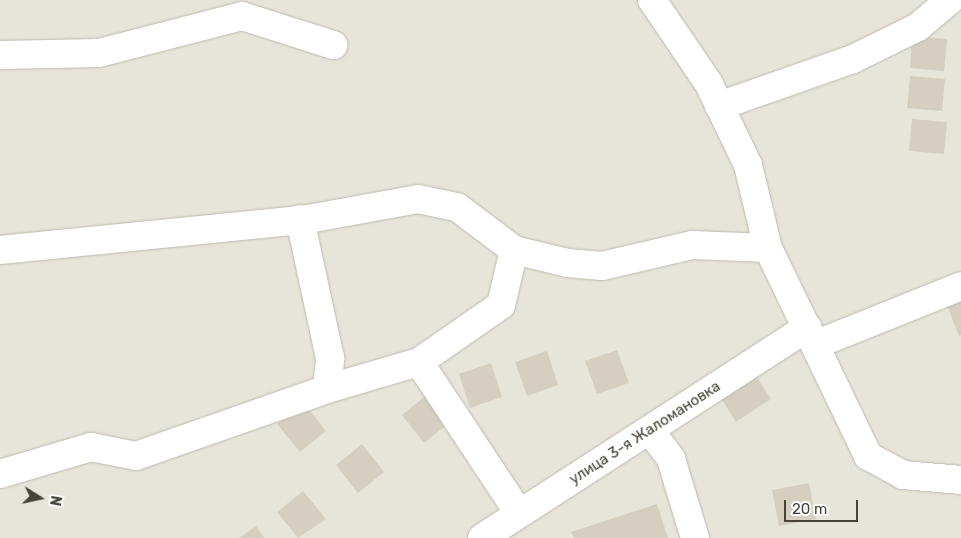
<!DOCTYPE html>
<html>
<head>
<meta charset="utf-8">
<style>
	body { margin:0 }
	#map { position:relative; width:961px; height:538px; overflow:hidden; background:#f3f2eb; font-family:Rubik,sans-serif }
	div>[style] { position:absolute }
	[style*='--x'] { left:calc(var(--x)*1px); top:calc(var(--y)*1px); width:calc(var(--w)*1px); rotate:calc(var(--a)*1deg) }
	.residential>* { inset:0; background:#e7e4d9 }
	.building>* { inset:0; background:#d4cfc1 }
	.roads { filter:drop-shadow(0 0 1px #bebaae) drop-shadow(0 0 1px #bebaae) }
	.minor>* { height:28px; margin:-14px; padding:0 14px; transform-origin:14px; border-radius:14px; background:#fff }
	span { translate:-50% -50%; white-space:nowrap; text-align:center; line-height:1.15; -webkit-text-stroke:4px #fff; paint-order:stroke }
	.street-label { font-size:15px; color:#474339 }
	.north { position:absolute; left:15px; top:473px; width:50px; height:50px; -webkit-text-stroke:4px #fff; paint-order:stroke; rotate:100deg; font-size:14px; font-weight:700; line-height:20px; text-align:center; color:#474339 }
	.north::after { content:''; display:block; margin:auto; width:18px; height:22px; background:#474339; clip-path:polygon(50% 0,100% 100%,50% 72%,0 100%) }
	.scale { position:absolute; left:784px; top:500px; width:74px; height:22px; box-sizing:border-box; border:2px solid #474339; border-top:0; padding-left:6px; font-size:15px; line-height:18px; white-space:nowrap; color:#474339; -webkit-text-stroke:4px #fff; paint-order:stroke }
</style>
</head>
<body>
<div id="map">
	<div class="residential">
		<div style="clip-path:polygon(0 0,961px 0,961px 538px,0 538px)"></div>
	</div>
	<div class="building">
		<div style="clip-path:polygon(912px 36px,947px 39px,944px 71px,910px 68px)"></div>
		<div style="clip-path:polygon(910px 76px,945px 79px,942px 111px,907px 108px)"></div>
		<div style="clip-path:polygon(912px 119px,947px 122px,944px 154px,909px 151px)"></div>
		<div style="clip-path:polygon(961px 297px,961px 335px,959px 336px,946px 303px)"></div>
		<div style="clip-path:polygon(617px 350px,629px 383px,597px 394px,585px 361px)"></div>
		<div style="clip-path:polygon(547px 351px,558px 385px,527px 396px,515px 362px)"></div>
		<div style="clip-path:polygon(491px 363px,502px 397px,470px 408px,459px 374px)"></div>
		<div style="clip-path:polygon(752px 370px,771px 399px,736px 422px,717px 392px)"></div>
		<div style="clip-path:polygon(428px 394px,450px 422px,424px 443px,402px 415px)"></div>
		<div style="clip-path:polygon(304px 403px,326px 431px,300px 452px,277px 424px)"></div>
		<div style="clip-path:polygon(362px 444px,384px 472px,358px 493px,336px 465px)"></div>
		<div style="clip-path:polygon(809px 483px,816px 519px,779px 526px,772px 490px)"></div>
		<div style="clip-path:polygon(303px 491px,326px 519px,298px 538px,277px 512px)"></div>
		<div style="clip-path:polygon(657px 504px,668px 538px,574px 538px,571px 532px)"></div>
		<div style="clip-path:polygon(256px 526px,264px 538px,239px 538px)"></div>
	</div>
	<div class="roads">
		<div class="minor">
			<div style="--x:652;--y:0;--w:102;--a:55.8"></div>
			<div style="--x:709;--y:84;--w:90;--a:64.3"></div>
			<div style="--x:748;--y:165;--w:85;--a:76.5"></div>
			<div style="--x:0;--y:55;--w:99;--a:-1.2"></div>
			<div style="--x:99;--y:53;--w:148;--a:-14.5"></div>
			<div style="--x:242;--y:16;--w:96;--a:17.7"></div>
			<div style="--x:719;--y:106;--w:142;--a:-19.3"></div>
			<div style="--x:853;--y:59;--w:72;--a:-26.2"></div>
			<div style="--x:918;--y:27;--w:42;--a:-40.2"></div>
			<div style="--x:0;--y:250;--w:310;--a:-5.7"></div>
			<div style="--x:308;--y:219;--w:112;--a:-10.3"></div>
			<div style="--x:418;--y:199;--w:40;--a:12"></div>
			<div style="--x:457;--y:207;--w:71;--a:37"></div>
			<div style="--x:514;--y:250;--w:56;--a:13.5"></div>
			<div style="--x:568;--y:263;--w:34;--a:5"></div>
			<div style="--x:602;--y:266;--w:92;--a:-13.1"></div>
			<div style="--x:692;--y:245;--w:76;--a:2.3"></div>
			<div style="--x:768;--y:248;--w:231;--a:64.3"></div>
			<div style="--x:868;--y:456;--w:40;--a:28"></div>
			<div style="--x:903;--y:475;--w:58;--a:4.9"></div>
			<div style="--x:817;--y:344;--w:155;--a:-21.9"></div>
			<div style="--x:419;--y:362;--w:181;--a:56.5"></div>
			<div style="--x:327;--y:389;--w:96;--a:-16.4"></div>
			<div style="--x:419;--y:362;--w:100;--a:-34.8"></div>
			<div style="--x:501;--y:305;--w:57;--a:-76.7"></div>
			<div style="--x:651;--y:432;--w:34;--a:53"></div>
			<div style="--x:671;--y:459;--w:83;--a:73.1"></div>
			<div style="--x:0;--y:474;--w:95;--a:-16.5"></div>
			<div style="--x:91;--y:447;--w:46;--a:11.3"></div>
			<div style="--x:136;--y:456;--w:202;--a:-19.3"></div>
			<div style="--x:327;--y:389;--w:31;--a:-84"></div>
			<div style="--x:330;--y:358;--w:142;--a:-102.2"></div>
			<div style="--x:482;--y:538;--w:388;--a:-32.9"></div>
		</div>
	</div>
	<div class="street-label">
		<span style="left:645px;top:433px;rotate:-33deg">улица 3-я Жаломановка</span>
	</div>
	<div class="north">N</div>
	<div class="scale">20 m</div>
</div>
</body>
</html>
